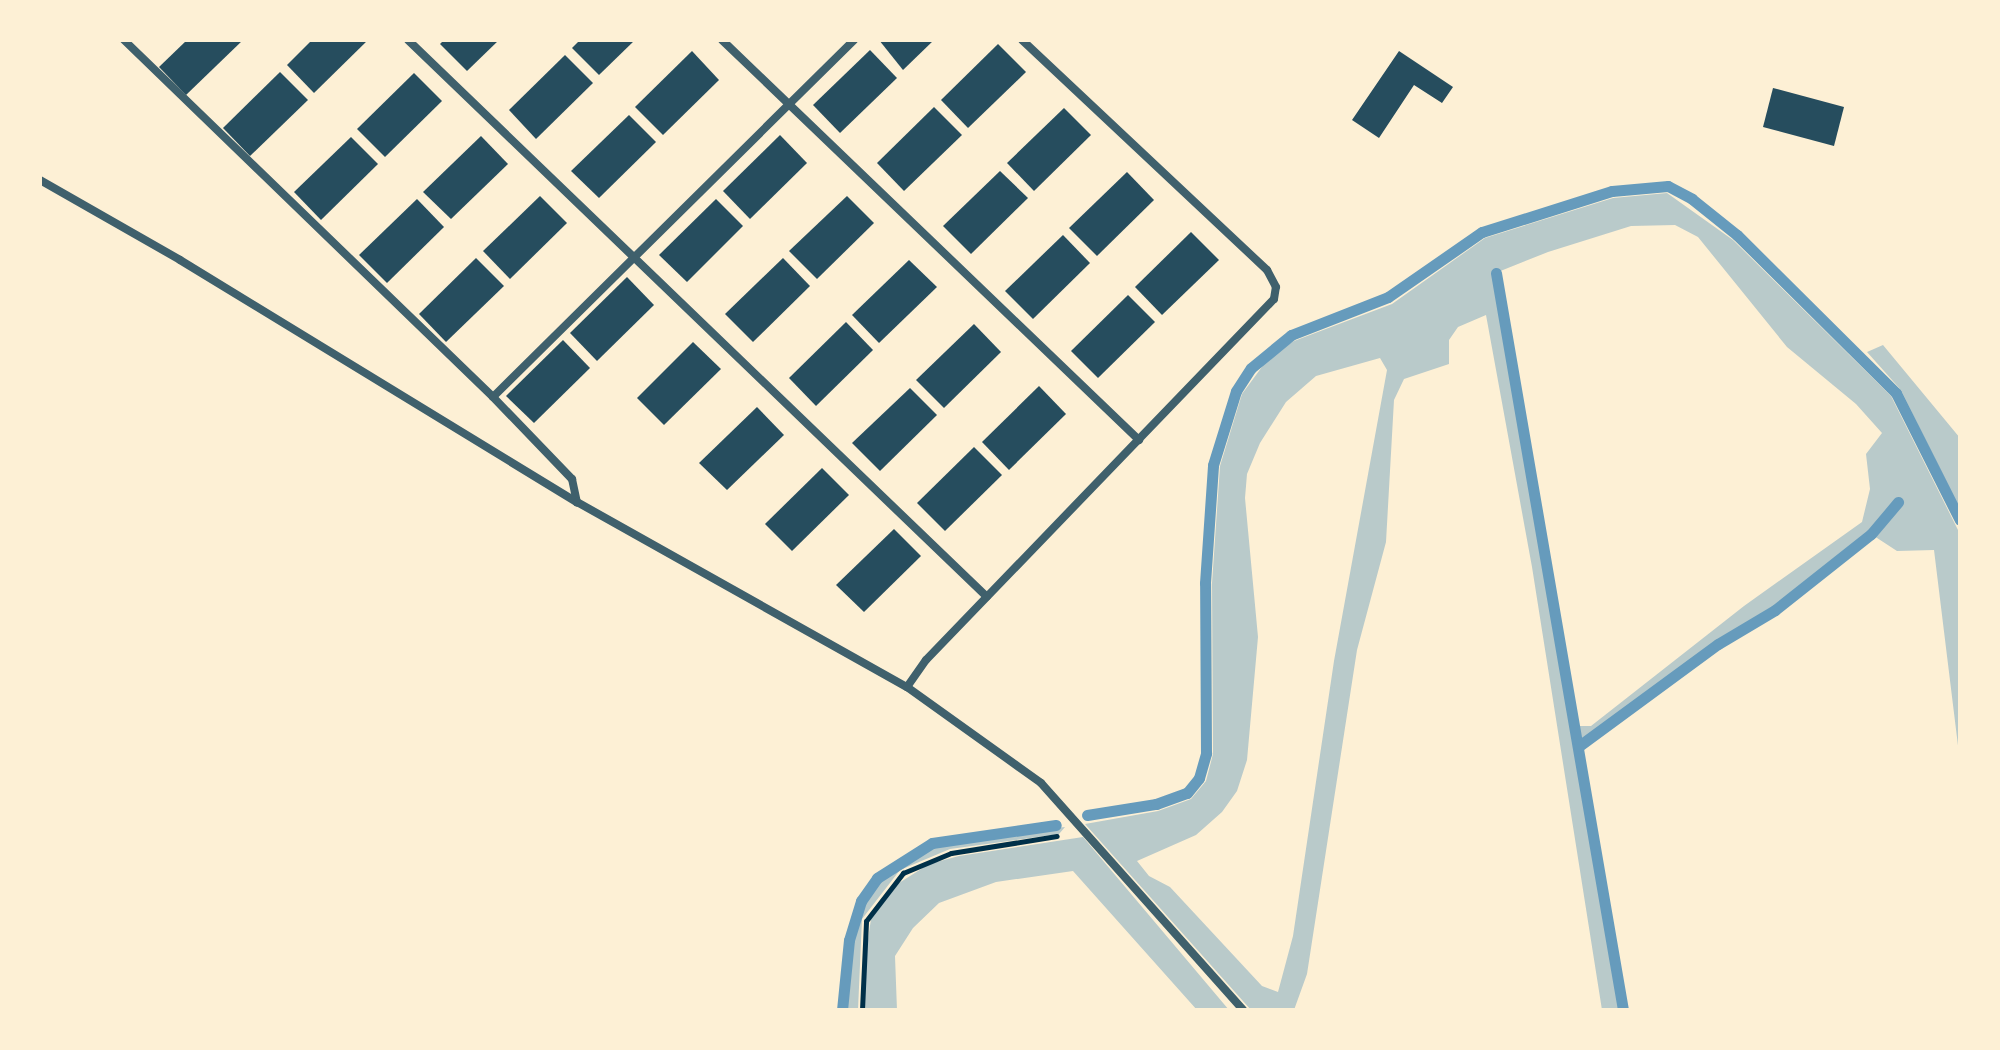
<!DOCTYPE html>
<html>
<head>
<meta charset="utf-8">
<style>
	body { margin:0 }
	#map { position:relative; width:2000px; height:1050px; overflow:hidden; background:#fdf0d5; font-family:Mulish,sans-serif }
	div>[style] { position:absolute }
	[style*='--x'] { left:calc(var(--x)*1px); top:calc(var(--y)*1px); width:calc(var(--w)*1px); rotate:calc(var(--a)*1deg) }
	.green>* { inset:0; background:#b9caca }
	.stream>* { height:11px; margin:-5.5px; padding:0 5.5px; transform-origin:5.5px; border-radius:5.5px; background:#669bbc }
	.building>* { inset:0; background:#264d5e }
	.path>* { height:5px; margin:-2.5px; padding:0 2.5px; transform-origin:2.5px; border-radius:2.5px; background:#003049 }
	.minor>* { height:8px; margin:-4px; padding:0 4px; transform-origin:4px; border-radius:4px; background:#3f606c }
	span { translate:-50% -50%; white-space:nowrap; text-align:center; line-height:1.15; -webkit-text-stroke:6px #fdf0d5; paint-order:stroke }
	.frame { position:absolute; inset:0; border:42px solid #fdf0d5; pointer-events:none }
</style>
</head>
<body>
<div id="map">
	<div class="green">
		<div style="clip-path:polygon(evenodd,1667px 193px,1733px 240px,1891px 396px,1960px 534px,1960px 762px,1934px 550px,1897px 551px,1874px 536px,1901px 503px,1898px 500px,1870px 533px,1772px 610px,1716px 642px,1582px 741px,1579px 726px,1591px 726px,1744px 606px,1862px 522px,1870px 489px,1866px 454px,1882px 433px,1856px 404px,1787px 347px,1698px 237px,1675px 225px,1631px 226px,1548px 252px,1493px 274px,1621px 1010px,1602px 1010px,1532px 567px,1486px 315px,1458px 327px,1449px 340px,1449px 364px,1404px 379px,1394px 400px,1386px 542px,1357px 650px,1307px 974px,1294px 1010px,1251px 1010px,1085px 824px,1158px 811px,1191px 799px,1206px 781px,1213px 754px,1212px 583px,1220px 466px,1242px 394px,1270px 356px,1294px 341px,1392px 304px,1485px 238px,1613px 198px,1667px 193px,1380px 358px,1387px 370px,1334px 661px,1293px 936px,1278px 992px,1262px 986px,1170px 887px,1149px 876px,1137px 861px,1196px 835px,1222px 812px,1237px 791px,1247px 760px,1258px 637px,1245px 498px,1247px 474px,1260px 443px,1286px 402px,1316px 376px,1380px 358px)"></div>
		<div style="clip-path:polygon(1883px 345px,1960px 438px,1960px 509px,1901px 390px,1867px 352px)"></div>
		<div style="clip-path:polygon(1065px 827px,1059px 834px,950px 849px,900px 870px,862px 919px,858px 1010px,845px 1010px,851px 941px,864px 902px,894px 867px,933px 846px,962px 839px)"></div>
		<div style="clip-path:polygon(1083px 837px,1229px 1010px,1197px 1010px,1073px 871px,996px 882px,939px 903px,913px 928px,895px 956px,897px 1010px,865px 1010px,864px 966px,871px 919px,899px 883px,929px 864px,959px 856px)"></div>
	</div>
	<div class="stream">
		<div style="--x:1496;--y:273;--w:748;--a:80.22"></div>
		<div style="--x:1579;--y:746;--w:172;--a:-36.3"></div>
		<div style="--x:1718;--y:644;--w:66;--a:-30.8"></div>
		<div style="--x:1775;--y:610;--w:122;--a:-38.4"></div>
		<div style="--x:1871;--y:534;--w:42;--a:-49.8"></div>
		<div style="--x:1087;--y:815;--w:70;--a:-9.1"></div>
		<div style="--x:1156;--y:804;--w:33;--a:-20"></div>
		<div style="--x:1187;--y:793;--w:19;--a:-51"></div>
		<div style="--x:1199;--y:778;--w:26;--a:-74"></div>
		<div style="--x:1206;--y:753;--w:170;--a:-90.3"></div>
		<div style="--x:1205;--y:583;--w:118;--a:-86.1"></div>
		<div style="--x:1213;--y:465;--w:77;--a:-72.7"></div>
		<div style="--x:1236;--y:391;--w:27;--a:-57"></div>
		<div style="--x:1251;--y:368;--w:52;--a:-39.5"></div>
		<div style="--x:1291;--y:335;--w:104;--a:-21.4"></div>
		<div style="--x:1388;--y:297;--w:114;--a:-34.7"></div>
		<div style="--x:1482;--y:232;--w:136;--a:-17.5"></div>
		<div style="--x:1612;--y:191;--w:56;--a:-5.1"></div>
		<div style="--x:1668;--y:186;--w:27;--a:28"></div>
		<div style="--x:1692;--y:199;--w:58;--a:38.7"></div>
		<div style="--x:1737;--y:235;--w:224;--a:44.8"></div>
		<div style="--x:1896;--y:393;--w:142;--a:63.3"></div>
		<div style="--x:842;--y:1010;--w:70;--a:-84.3"></div>
		<div style="--x:849;--y:940;--w:41;--a:-72.9"></div>
		<div style="--x:861;--y:901;--w:28;--a:-55"></div>
		<div style="--x:877;--y:878;--w:65;--a:-32.5"></div>
		<div style="--x:932;--y:843;--w:125;--a:-8.3"></div>
	</div>
	<div class="building">
		<div style="clip-path:polygon(187px 40px,243px 40px,186px 95px,159px 67px)"></div>
		<div style="clip-path:polygon(312px 40px,368px 40px,314px 93px,287px 65px)"></div>
		<div style="clip-path:polygon(444px 40px,499px 40px,467px 71px,440px 44px)"></div>
		<div style="clip-path:polygon(580px 40px,635px 40px,599px 75px,572px 48px)"></div>
		<div style="clip-path:polygon(879px 40px,934px 40px,903px 70px)"></div>
		<div style="clip-path:polygon(998px 44px,1026px 72px,968px 128px,941px 100px)"></div>
		<div style="clip-path:polygon(870px 50px,897px 78px,840px 133px,813px 105px)"></div>
		<div style="clip-path:polygon(692px 51px,719px 80px,663px 135px,635px 107px)"></div>
		<div style="clip-path:polygon(1399px 51px,1453px 87px,1442px 103px,1414px 85px,1379px 138px,1352px 120px)"></div>
		<div style="clip-path:polygon(565px 55px,593px 83px,536px 139px,509px 110px)"></div>
		<div style="clip-path:polygon(280px 72px,308px 100px,250px 156px,223px 128px)"></div>
		<div style="clip-path:polygon(414px 73px,442px 101px,385px 157px,357px 129px)"></div>
		<div style="clip-path:polygon(1773px 88px,1844px 107px,1834px 146px,1763px 127px)"></div>
		<div style="clip-path:polygon(934px 107px,962px 135px,904px 191px,877px 163px)"></div>
		<div style="clip-path:polygon(1064px 108px,1091px 135px,1034px 191px,1007px 163px)"></div>
		<div style="clip-path:polygon(629px 115px,656px 142px,599px 198px,571px 171px)"></div>
		<div style="clip-path:polygon(780px 135px,807px 163px,750px 219px,723px 191px)"></div>
		<div style="clip-path:polygon(481px 136px,508px 164px,451px 219px,423px 192px)"></div>
		<div style="clip-path:polygon(351px 137px,378px 164px,321px 220px,294px 192px)"></div>
		<div style="clip-path:polygon(1000px 171px,1028px 198px,971px 254px,943px 226px)"></div>
		<div style="clip-path:polygon(1127px 172px,1154px 200px,1097px 256px,1069px 228px)"></div>
		<div style="clip-path:polygon(540px 196px,567px 223px,510px 279px,483px 251px)"></div>
		<div style="clip-path:polygon(847px 196px,874px 223px,817px 279px,789px 251px)"></div>
		<div style="clip-path:polygon(417px 199px,444px 227px,387px 283px,359px 255px)"></div>
		<div style="clip-path:polygon(716px 199px,743px 226px,687px 282px,659px 255px)"></div>
		<div style="clip-path:polygon(1191px 232px,1219px 260px,1162px 315px,1135px 287px)"></div>
		<div style="clip-path:polygon(1063px 235px,1090px 263px,1033px 319px,1005px 291px)"></div>
		<div style="clip-path:polygon(476px 258px,504px 286px,446px 342px,419px 314px)"></div>
		<div style="clip-path:polygon(783px 258px,810px 286px,753px 342px,725px 314px)"></div>
		<div style="clip-path:polygon(909px 260px,937px 287px,879px 343px,852px 315px)"></div>
		<div style="clip-path:polygon(627px 277px,654px 305px,597px 361px,570px 333px)"></div>
		<div style="clip-path:polygon(1128px 295px,1155px 322px,1098px 378px,1071px 351px)"></div>
		<div style="clip-path:polygon(846px 322px,873px 350px,816px 406px,789px 378px)"></div>
		<div style="clip-path:polygon(974px 324px,1001px 352px,944px 408px,916px 380px)"></div>
		<div style="clip-path:polygon(563px 340px,590px 368px,534px 423px,506px 396px)"></div>
		<div style="clip-path:polygon(693px 342px,721px 369px,664px 425px,637px 398px)"></div>
		<div style="clip-path:polygon(1039px 386px,1066px 414px,1009px 470px,982px 442px)"></div>
		<div style="clip-path:polygon(910px 388px,937px 415px,880px 471px,852px 443px)"></div>
		<div style="clip-path:polygon(757px 407px,784px 435px,727px 490px,699px 463px)"></div>
		<div style="clip-path:polygon(974px 447px,1002px 475px,945px 531px,917px 503px)"></div>
		<div style="clip-path:polygon(822px 468px,849px 495px,792px 551px,765px 524px)"></div>
		<div style="clip-path:polygon(894px 529px,921px 556px,864px 612px,836px 585px)"></div>
	</div>
	<div class="path">
		<div style="--x:862;--y:1010;--w:89;--a:-87.4"></div>
		<div style="--x:866;--y:921;--w:61;--a:-52.4"></div>
		<div style="--x:903;--y:873;--w:52;--a:-22.6"></div>
		<div style="--x:951;--y:853;--w:107;--a:-9.1"></div>
	</div>
	<div class="minor">
		<div style="--x:124;--y:40;--w:513;--a:44.05"></div>
		<div style="--x:493;--y:397;--w:114;--a:46.1"></div>
		<div style="--x:572;--y:479;--w:24;--a:78"></div>
		<div style="--x:408;--y:40;--w:803;--a:43.89"></div>
		<div style="--x:722;--y:40;--w:578;--a:43.81"></div>
		<div style="--x:40;--y:180;--w:161;--a:29.7"></div>
		<div style="--x:180;--y:260;--w:465;--a:31.4"></div>
		<div style="--x:577;--y:502;--w:378;--a:29.3"></div>
		<div style="--x:907;--y:687;--w:165;--a:35.6"></div>
		<div style="--x:1041;--y:783;--w:304;--a:48.3"></div>
		<div style="--x:493;--y:397;--w:508;--a:-44.68"></div>
		<div style="--x:907;--y:687;--w:33;--a:-55"></div>
		<div style="--x:926;--y:660;--w:501;--a:-46.05"></div>
		<div style="--x:1274;--y:299;--w:12;--a:-81"></div>
		<div style="--x:1276;--y:287;--w:19;--a:-118"></div>
		<div style="--x:1267;--y:270;--w:336;--a:-136.8"></div>
	</div>
	<div class="frame"></div>
</div>
</body>
</html>
